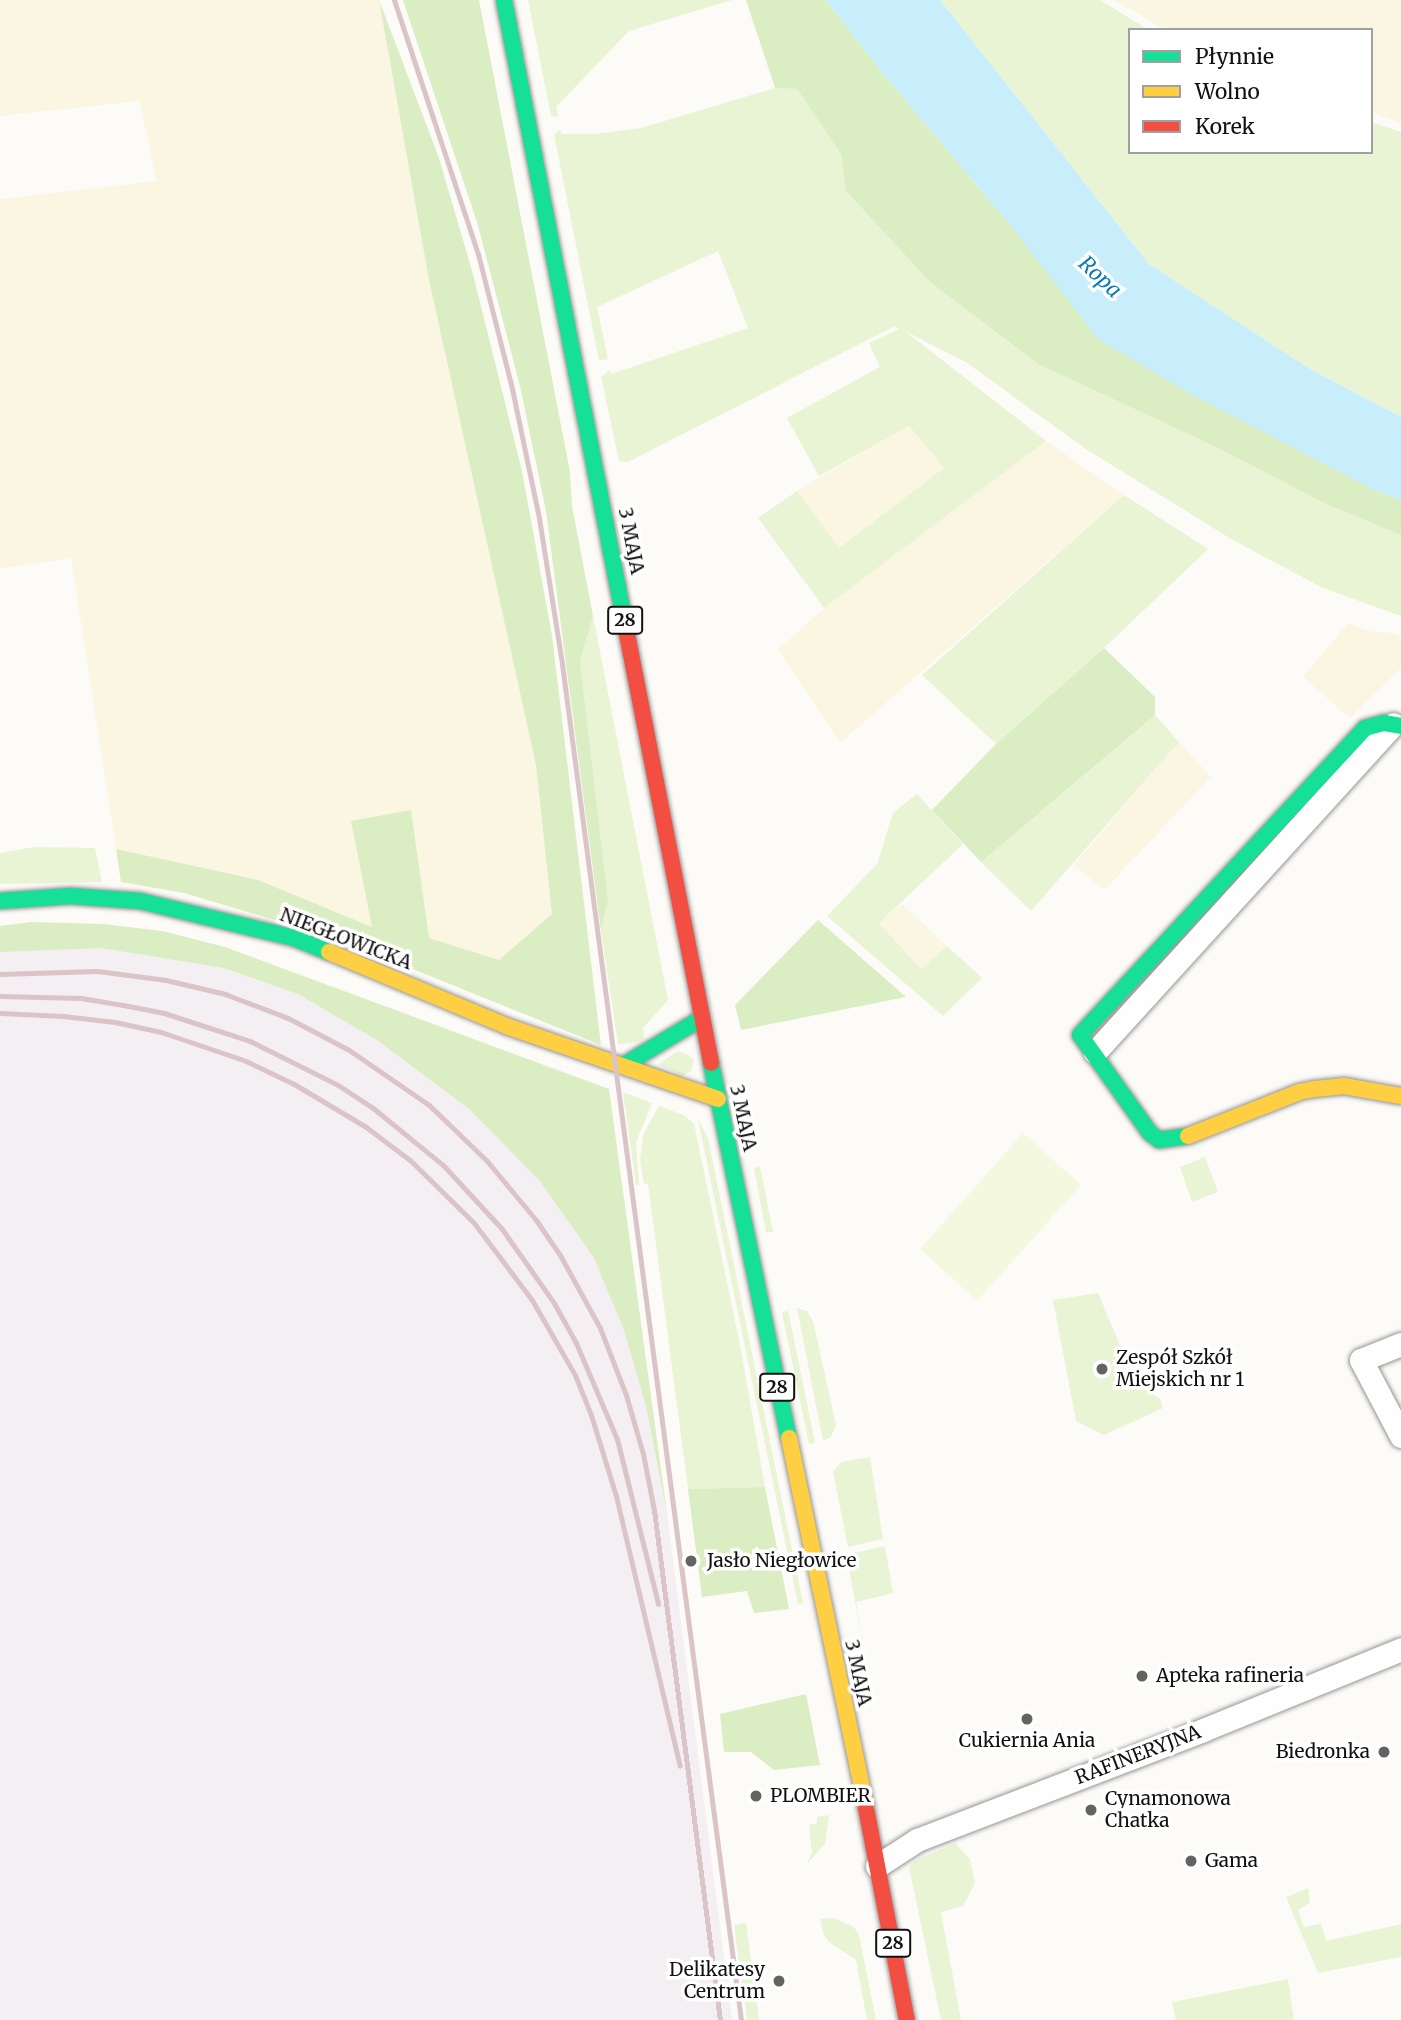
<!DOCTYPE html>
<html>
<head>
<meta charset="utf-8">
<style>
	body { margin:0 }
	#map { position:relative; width:1401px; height:2020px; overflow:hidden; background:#fcfbf7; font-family:Merriweather,serif }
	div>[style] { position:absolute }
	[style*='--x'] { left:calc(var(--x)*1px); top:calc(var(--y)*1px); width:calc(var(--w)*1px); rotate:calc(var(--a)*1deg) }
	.industrial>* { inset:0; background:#f4eff3 }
	.farmland>* { inset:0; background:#faf6e2 }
	.green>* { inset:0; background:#e9f4d4 }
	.forest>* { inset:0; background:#dbedc2 }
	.pitch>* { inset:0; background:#f3f8df }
	.water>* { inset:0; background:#c9eefb }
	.roads { filter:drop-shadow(0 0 2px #979695) drop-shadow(0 0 2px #979695) }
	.street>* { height:23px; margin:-11.5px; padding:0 11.5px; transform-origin:11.5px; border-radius:11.5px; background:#fffefe }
	.fast>* { height:16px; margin:-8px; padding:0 8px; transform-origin:8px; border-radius:8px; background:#16e098 }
	.slow>* { height:16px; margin:-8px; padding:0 8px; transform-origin:8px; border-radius:8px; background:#ffcf43 }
	.jam>* { height:16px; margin:-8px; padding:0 8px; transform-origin:8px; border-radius:8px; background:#f24e42 }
	.rail>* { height:5px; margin:-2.5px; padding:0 2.5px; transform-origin:2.5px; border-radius:2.5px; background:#dbc4c7 }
	.dots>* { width:19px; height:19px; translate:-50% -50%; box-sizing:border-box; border:4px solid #fff; border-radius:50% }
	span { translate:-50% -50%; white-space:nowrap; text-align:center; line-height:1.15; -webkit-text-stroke:7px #fff; paint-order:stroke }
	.shield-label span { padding:2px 5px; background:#fff; border:2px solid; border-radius:5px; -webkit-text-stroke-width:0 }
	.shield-label { font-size:18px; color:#111; font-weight:700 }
	.street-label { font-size:19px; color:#111 }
	.poi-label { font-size:19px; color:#111 }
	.left { translate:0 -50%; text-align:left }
	.right { translate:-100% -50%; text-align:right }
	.water-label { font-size:21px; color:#0a7bb3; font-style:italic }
	.legend { position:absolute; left:1128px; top:28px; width:245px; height:126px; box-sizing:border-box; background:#fff; border:2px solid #a0a0a0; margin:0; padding:9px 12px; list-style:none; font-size:21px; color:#111 }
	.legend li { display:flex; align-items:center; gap:14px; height:35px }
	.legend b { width:35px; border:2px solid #a0a0a0 }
</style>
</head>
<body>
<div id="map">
	<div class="industrial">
		<div style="clip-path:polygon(100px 946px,224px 967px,298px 993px,377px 1039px,468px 1107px,539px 1180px,594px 1257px,625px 1330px,647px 1406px,667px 1513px,732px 2020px,0 2020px,0 950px)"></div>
	</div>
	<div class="farmland">
		<div style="clip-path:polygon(0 0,379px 0,429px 280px,536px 765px,552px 914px,499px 960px,429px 938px,410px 810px,372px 927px,258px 880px,116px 849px,71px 558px,0 569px,0 199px,157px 181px,139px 101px,0 116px)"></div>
		<div style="clip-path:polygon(1114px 0,1401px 0,1401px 123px,1371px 112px,1371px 30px,1166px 30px)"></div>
		<div style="clip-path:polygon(909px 426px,944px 468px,839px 548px,797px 491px)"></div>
		<div style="clip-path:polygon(1046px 441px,1124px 495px,840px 743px,778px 650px,824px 608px)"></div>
		<div style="clip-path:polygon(1348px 623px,1368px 631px,1393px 633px,1401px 637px,1401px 668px,1350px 718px,1303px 677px)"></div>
		<div style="clip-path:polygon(1179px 742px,1211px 777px,1104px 890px,1074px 865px)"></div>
		<div style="clip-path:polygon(902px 904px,947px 946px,921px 970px,879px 922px)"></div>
	</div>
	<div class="green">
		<div style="clip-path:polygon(528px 0,732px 0,629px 31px,556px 107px,558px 117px,551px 116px)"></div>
		<div style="clip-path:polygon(940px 0,1100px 0,1149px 30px,1130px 30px,1130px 152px,1371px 152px,1371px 122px,1401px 132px,1401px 417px,1310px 369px,1149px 264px)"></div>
		<div style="clip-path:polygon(775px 88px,797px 89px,841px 154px,846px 191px,929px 281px,1038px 364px,1216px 447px,1328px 505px,1401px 535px,1401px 616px,1323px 588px,1231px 539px,1086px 449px,967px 363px,905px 331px,1046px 441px,824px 608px,758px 518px,797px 491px,839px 548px,944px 468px,909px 426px,819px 476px,787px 418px,880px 367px,869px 343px,899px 329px,895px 326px,628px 462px,619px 461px,601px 377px,610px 370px,611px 374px,748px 328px,718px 251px,597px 307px,608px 359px,599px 361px,554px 134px,560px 130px,562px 134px,596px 134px,641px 128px)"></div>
		<div style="clip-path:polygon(1124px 495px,1208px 549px,1104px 648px,996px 744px,922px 675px)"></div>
		<div style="clip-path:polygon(593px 616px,668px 1000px,643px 1028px,644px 1039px,632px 1043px,618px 1044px,601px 931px,608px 900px,580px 661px)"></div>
		<div style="clip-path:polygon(1155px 715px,1179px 742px,1031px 911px,981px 862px)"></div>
		<div style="clip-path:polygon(917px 794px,963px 844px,879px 923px,921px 969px,947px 946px,982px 978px,943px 1016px,827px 916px,877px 864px,893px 813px)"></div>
		<div style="clip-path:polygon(34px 847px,95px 848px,102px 882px,0 884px,0 853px)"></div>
		<div style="clip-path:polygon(678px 1051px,689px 1055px,694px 1061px,691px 1071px,683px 1076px,658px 1064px)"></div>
		<div style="clip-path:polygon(623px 1092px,652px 1103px,636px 1142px,639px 1185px,636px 1185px)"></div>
		<div style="clip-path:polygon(659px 1106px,684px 1115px,694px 1124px,740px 1345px,765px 1487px,688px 1489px,648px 1184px,644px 1184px,640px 1160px,643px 1135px)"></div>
		<div style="clip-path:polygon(698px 1119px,708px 1138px,803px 1603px,798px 1604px)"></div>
		<div style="clip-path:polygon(1205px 1157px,1218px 1192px,1192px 1202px,1180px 1167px)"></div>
		<div style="clip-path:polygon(760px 1166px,773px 1232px,766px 1232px,754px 1168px)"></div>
		<div style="clip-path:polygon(1098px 1293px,1136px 1383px,1160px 1399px,1163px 1408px,1104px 1435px,1076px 1421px,1053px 1300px)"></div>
		<div style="clip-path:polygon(797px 1308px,807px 1311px,813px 1321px,836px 1425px,831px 1437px,823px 1441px)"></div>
		<div style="clip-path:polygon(788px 1310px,815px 1443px,809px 1444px,782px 1313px)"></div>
		<div style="clip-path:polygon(870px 1457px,883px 1539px,848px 1547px,833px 1472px,841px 1462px)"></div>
		<div style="clip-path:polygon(885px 1546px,893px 1593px,856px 1602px,868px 1672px,848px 1563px,849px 1554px)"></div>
		<div style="clip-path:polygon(829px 1815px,825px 1844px,807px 1864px,812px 1853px,809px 1825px,817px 1823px,817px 1817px)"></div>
		<div style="clip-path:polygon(955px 1843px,970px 1859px,975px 1883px,963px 1906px,941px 1912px,961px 2020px,941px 2020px,909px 1867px,915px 1861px)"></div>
		<div style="clip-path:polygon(1308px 1888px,1310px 1903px,1298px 1910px,1304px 1927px,1321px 1924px,1326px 1941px,1401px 1924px,1401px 1957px,1318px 1973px,1286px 1897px)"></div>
		<div style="clip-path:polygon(833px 1918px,854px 1927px,859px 1935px,876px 2020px,867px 2020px,856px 1960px,829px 1942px,823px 1933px,820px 1919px)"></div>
		<div style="clip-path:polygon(746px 1923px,759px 2020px,747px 2020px,734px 1925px)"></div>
		<div style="clip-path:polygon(1288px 1979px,1294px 2020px,1176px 2020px,1172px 2002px)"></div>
	</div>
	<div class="forest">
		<div style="clip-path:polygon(379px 0,439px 158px,474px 278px,522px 471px,552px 636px,601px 1045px,385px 958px,288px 924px,184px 893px,121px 882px,116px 849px,258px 880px,372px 927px,351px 821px,411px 810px,429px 938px,499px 960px,552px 914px,536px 765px,429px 280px)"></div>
		<div style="clip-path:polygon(403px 0,479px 0,570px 472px,572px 506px,593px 616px,580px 661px,608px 900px,601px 931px,546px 511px,520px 386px,477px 222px)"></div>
		<div style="clip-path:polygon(746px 0,826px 0,884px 75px,1012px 227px,1376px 491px,1401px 500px,1401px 535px,1328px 505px,1216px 447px,1038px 364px,929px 281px,846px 191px,841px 154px,797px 89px,775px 88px)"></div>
		<div style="clip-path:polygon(1104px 648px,1155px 697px,1155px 715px,981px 862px,932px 810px,996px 744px)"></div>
		<div style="clip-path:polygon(818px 920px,906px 997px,741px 1030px,735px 1005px)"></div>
		<div style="clip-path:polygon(31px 922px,103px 924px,162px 931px,225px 947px,609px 1089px,667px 1513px,646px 1406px,624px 1330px,594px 1258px,539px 1180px,468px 1108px,377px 1040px,298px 994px,224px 968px,101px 948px,0 952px,0 926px)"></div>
		<div style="clip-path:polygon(765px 1487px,789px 1609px,754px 1613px,747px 1591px,702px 1597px,688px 1489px)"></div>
		<div style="clip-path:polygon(806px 1694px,820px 1765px,774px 1770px,751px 1752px,724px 1752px,720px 1714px)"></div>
	</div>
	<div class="pitch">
		<div style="clip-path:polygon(1023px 1133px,1081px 1185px,977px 1301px,920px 1249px)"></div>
	</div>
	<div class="water">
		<div style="clip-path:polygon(826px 0,940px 0,1149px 264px,1310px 369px,1401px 417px,1401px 500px,1376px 491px,1189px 393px,1098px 339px,1012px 227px,884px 75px)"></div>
	</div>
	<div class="roads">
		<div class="street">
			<div style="--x:1095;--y:1052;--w:443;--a:-47.7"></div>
			<div style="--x:1401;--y:1344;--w:43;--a:158.2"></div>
			<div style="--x:1361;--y:1360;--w:86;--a:62.2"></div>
			<div style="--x:877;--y:1866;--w:48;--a:-33"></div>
			<div style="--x:917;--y:1840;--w:306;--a:-21"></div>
			<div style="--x:1203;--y:1730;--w:214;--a:-22.2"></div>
		</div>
		<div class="fast">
			<div style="--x:504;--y:0;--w:646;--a:79.02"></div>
			<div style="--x:0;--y:901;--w:70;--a:-4.1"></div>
			<div style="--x:70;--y:896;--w:70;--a:4.1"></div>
			<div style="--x:140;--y:901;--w:158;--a:13.5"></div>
			<div style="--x:294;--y:938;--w:38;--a:22"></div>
			<div style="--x:711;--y:1063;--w:383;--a:78.3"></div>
			<div style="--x:624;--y:1065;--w:91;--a:-31.1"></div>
			<div style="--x:1188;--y:1136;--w:29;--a:172"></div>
			<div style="--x:1159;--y:1140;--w:11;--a:-142"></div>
			<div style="--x:1150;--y:1133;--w:120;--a:-125.5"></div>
			<div style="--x:1080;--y:1035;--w:419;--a:-47.1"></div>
			<div style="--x:1365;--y:728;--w:20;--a:-15"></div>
			<div style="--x:1384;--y:723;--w:17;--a:10"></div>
		</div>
		<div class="slow">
			<div style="--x:329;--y:952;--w:195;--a:22.6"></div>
			<div style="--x:509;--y:1027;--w:221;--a:19"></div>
			<div style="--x:1188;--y:1136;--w:119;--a:-21.6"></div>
			<div style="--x:1299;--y:1092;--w:16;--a:-11"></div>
			<div style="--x:1315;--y:1089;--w:29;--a:-6"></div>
			<div style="--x:1344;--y:1086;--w:58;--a:10"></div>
			<div style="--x:789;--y:1438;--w:378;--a:78.2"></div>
		</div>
		<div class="jam">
			<div style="--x:627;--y:634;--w:437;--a:78.9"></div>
			<div style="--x:866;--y:1808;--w:216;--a:79.1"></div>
		</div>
	</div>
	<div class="rail">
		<div style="--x:394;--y:0;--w:268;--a:71.7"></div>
		<div style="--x:478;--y:254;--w:134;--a:75.8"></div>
		<div style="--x:511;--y:384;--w:137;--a:78.2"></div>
		<div style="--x:539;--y:518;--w:148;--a:81"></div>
		<div style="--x:562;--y:664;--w:1368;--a:82.48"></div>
		<div style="--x:0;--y:974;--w:97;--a:-1.8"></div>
		<div style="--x:97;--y:971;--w:70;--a:7.4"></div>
		<div style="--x:166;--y:980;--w:61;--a:13.3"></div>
		<div style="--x:225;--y:994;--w:67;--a:20.9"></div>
		<div style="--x:288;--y:1018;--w:69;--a:27.7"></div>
		<div style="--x:349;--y:1050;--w:97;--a:34.5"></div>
		<div style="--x:429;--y:1105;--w:81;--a:44"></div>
		<div style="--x:487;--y:1161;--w:77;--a:50.3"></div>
		<div style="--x:536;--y:1220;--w:42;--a:55.6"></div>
		<div style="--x:560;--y:1255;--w:83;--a:61.3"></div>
		<div style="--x:600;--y:1328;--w:72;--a:68.8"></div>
		<div style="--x:626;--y:1395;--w:61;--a:73.9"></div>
		<div style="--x:643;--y:1454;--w:57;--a:78.9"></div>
		<div style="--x:654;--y:1510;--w:514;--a:82.63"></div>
		<div style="--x:0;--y:996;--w:81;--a:1.4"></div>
		<div style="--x:81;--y:998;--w:43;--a:9.5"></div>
		<div style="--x:123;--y:1005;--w:42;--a:11"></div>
		<div style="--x:164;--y:1013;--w:90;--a:18"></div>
		<div style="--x:250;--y:1041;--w:98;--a:26.6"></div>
		<div style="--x:338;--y:1085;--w:42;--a:33.3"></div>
		<div style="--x:373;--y:1108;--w:90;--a:39.2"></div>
		<div style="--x:443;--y:1165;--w:87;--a:47.3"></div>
		<div style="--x:502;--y:1229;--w:90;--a:54.9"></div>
		<div style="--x:554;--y:1303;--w:46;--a:61.2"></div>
		<div style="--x:576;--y:1343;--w:104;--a:66.9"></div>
		<div style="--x:617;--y:1439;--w:170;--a:76"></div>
		<div style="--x:0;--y:1013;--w:63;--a:2.7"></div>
		<div style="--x:63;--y:1016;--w:52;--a:6.6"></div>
		<div style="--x:115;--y:1022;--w:47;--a:12.3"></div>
		<div style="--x:161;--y:1032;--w:90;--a:18.8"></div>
		<div style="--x:246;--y:1061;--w:53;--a:25.6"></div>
		<div style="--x:294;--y:1084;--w:84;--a:30.8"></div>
		<div style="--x:366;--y:1127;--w:56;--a:37.1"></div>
		<div style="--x:411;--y:1161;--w:88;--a:44.5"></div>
		<div style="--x:474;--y:1223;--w:96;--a:53"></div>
		<div style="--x:532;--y:1300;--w:86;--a:60.2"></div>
		<div style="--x:575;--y:1375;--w:43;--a:68.2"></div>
		<div style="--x:591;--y:1415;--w:85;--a:72.8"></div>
		<div style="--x:616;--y:1496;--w:277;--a:76.7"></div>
	</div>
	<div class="dots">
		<div style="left:1102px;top:1369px;background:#636362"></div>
		<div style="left:691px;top:1561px;background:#636362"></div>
		<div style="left:1142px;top:1676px;background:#636362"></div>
		<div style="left:1027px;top:1719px;background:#636362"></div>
		<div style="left:1384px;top:1752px;background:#636362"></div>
		<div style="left:756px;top:1796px;background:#636362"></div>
		<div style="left:1091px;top:1810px;background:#636362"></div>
		<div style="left:1191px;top:1861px;background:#636362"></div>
		<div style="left:779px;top:1981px;background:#636362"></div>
	</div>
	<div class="shield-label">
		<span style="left:625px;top:620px">28</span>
		<span style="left:777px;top:1387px">28</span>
		<span style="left:893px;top:1943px">28</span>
	</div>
	<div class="street-label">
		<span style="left:631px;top:541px;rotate:79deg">3 MAJA</span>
		<span style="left:346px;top:939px;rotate:21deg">NIEGŁOWICKA</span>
		<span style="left:743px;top:1118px;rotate:78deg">3 MAJA</span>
		<span style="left:858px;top:1673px;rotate:78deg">3 MAJA</span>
		<span style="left:1138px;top:1755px;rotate:-21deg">RAFINERYJNA</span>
	</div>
	<div class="poi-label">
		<span class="left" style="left:1116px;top:1369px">Zespół Szkół<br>Miejskich nr 1</span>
		<span class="left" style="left:707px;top:1561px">Jasło Niegłowice</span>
		<span class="left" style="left:1156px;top:1676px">Apteka rafineria</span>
		<span style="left:1027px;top:1741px">Cukiernia Ania</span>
		<span class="right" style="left:1370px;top:1752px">Biedronka</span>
		<span class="left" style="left:770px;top:1796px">PLOMBIER</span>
		<span class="left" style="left:1105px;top:1810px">Cynamonowa<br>Chatka</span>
		<span class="left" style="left:1205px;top:1861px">Gama</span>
		<span class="right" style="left:765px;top:1981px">Delikatesy<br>Centrum</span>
	</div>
	<div class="water-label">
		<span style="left:1100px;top:277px;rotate:43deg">Ropa</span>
	</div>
	<ul class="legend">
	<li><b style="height:9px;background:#16e098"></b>Płynnie</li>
	<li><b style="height:9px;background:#ffcf43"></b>Wolno</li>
	<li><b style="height:9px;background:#f24e42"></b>Korek</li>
	</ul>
</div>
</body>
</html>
